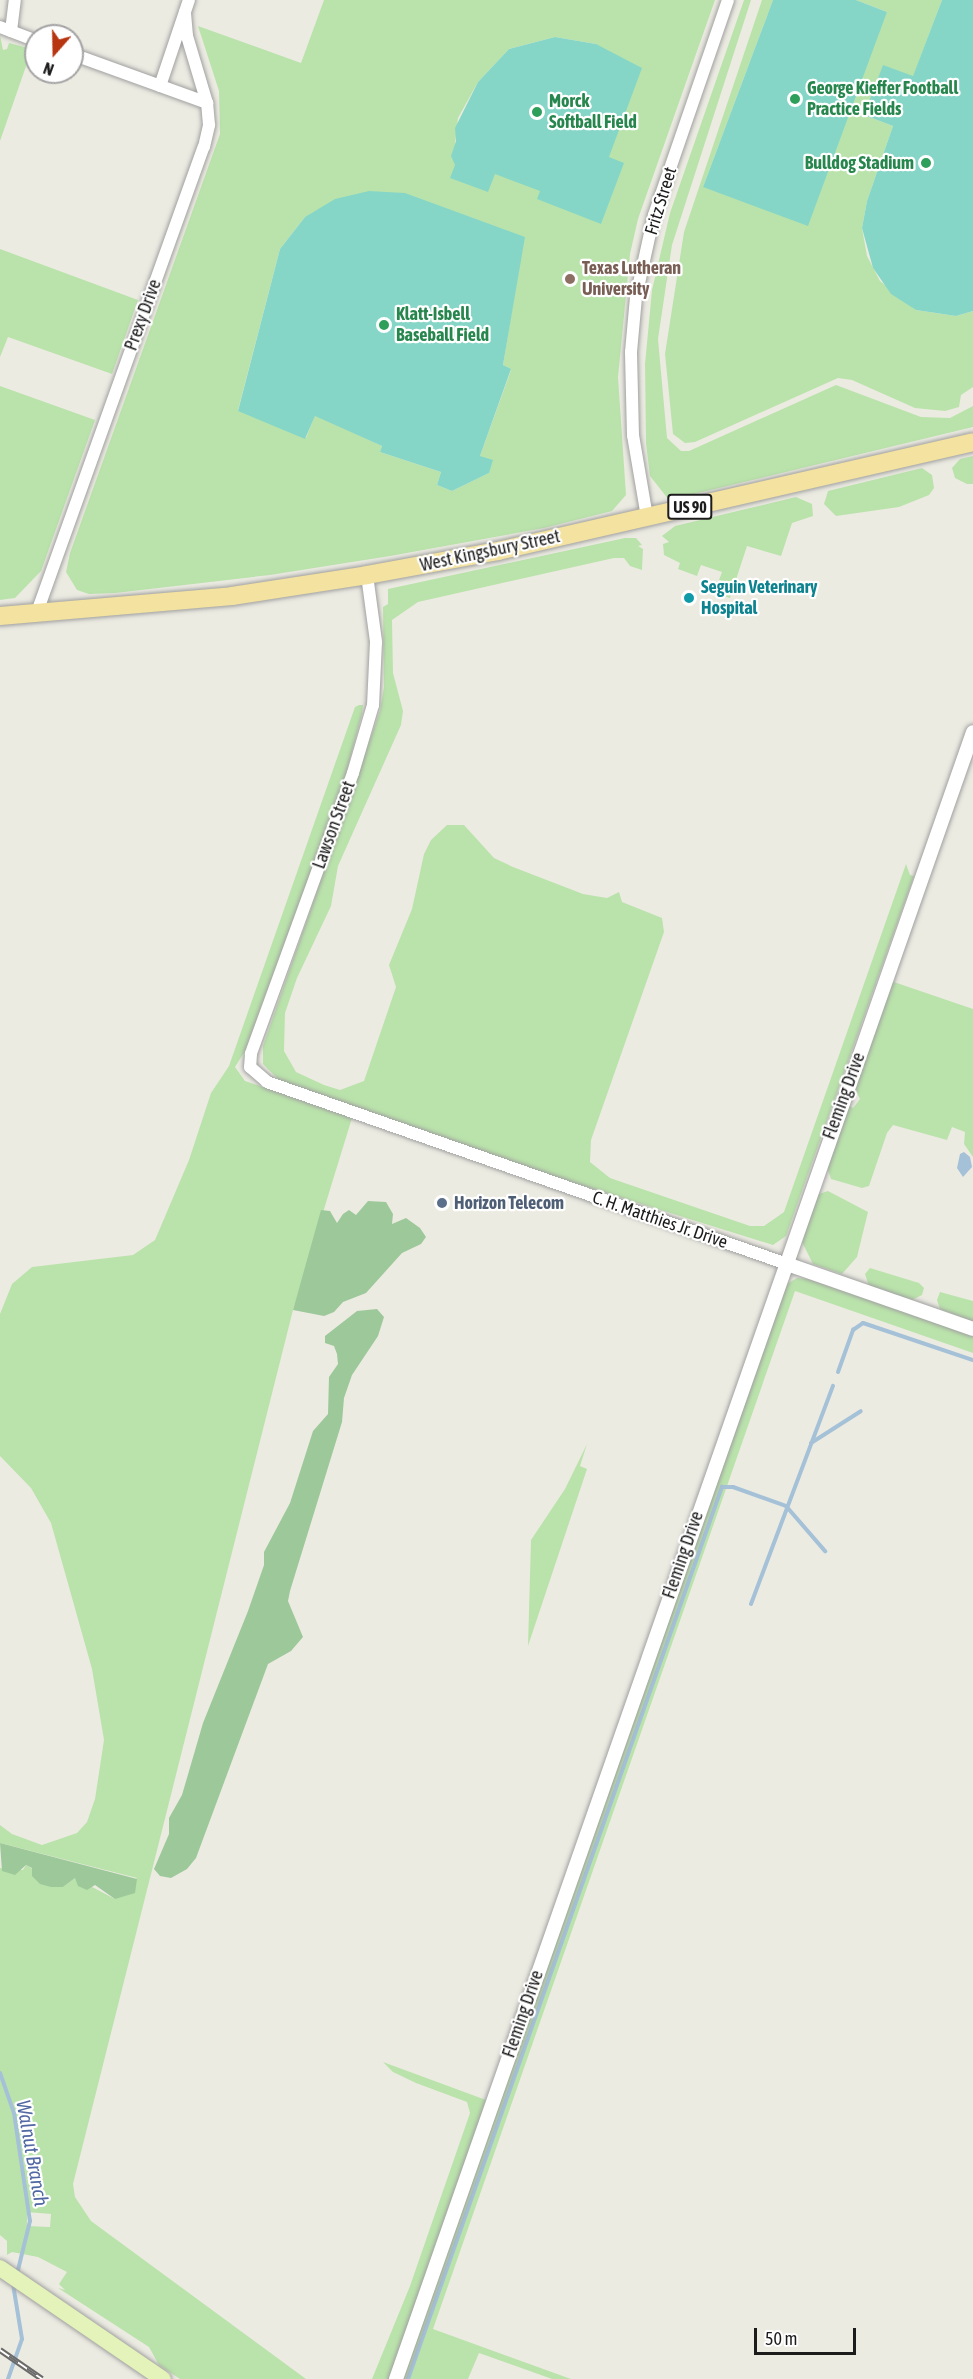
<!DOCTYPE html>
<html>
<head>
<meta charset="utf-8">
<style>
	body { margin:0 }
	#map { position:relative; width:973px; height:2379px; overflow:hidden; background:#ecebe2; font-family:"Asap Condensed",sans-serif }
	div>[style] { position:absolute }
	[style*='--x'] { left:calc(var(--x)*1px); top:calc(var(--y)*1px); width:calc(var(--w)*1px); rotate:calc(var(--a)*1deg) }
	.grass>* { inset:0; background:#bae3ab }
	.forest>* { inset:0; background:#9dc89a }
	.pitch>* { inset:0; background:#86d6c8 }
	.water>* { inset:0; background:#a5c1d7 }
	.stream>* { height:4px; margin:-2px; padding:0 2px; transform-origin:2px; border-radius:2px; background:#a5c1d7 }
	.roads { filter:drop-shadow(0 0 2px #a0a0a0) drop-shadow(0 0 2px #a0a0a0) }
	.minor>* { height:12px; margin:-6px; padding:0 6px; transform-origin:6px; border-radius:6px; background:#fff }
	.tertiary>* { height:14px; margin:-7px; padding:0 7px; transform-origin:7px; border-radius:7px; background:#fff }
	.secondary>* { height:16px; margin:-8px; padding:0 8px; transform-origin:8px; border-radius:8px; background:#e3f3b9 }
	.primary>* { height:18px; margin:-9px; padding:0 9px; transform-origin:9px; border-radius:9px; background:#f3e2a0 }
	.rail>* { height:6px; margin-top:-3px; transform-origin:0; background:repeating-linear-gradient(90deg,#fff 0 11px,#6a6a6a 0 22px); box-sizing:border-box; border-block:2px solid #6a6a6a }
	.dots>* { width:16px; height:16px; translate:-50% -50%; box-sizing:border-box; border:3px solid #fff; border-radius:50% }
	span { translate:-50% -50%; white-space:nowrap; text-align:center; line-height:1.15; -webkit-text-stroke:4.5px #fff; paint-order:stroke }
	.shield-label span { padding:2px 4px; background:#fff; border:2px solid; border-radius:4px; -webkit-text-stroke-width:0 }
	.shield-label { font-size:16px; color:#1c1c1c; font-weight:700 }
	.leisure-label { font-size:18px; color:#27864d; font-weight:700 }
	.left { translate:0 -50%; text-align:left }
	.right { translate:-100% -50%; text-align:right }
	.street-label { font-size:18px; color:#1c1c1c }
	.education-label { font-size:18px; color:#785e54; font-weight:700 }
	.culture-label { font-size:18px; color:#0d838f; font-weight:700 }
	.service-label { font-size:18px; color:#4e5e75; font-weight:700 }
	.water-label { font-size:20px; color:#5168a2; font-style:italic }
	.north { position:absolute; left:24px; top:24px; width:60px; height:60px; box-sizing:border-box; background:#fff; border:2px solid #a4a4a4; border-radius:50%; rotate:200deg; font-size:16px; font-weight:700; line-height:24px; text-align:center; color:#1c1c1c }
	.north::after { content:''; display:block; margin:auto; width:21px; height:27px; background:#b73510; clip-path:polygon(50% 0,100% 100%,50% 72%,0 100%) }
	.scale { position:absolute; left:754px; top:2328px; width:102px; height:27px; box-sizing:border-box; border:3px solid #1c1c1c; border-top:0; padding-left:8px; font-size:18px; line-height:21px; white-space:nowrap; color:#1c1c1c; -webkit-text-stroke:4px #fff; paint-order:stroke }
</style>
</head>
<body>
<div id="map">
	<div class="grass">
		<div style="clip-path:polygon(evenodd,324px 0,715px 0,638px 219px,630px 254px,618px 377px,626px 495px,612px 511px,544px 528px,390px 556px,270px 575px,115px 593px,89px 594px,77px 590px,66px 572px,70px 553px,220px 134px,219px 91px,198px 26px,301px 63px,324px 0,555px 37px,596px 44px,455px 144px,458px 118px,478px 82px,509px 49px,555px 37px,324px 0,305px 217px,524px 237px,503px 365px,511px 370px,480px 456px,489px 473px,452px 491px,437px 485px,441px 472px,380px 452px,382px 446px,315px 415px,306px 438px,238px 410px,280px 249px,305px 217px)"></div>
		<div style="clip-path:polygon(744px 0,751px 0,672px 245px,658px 339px,667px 438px,681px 451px,689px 451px,836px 385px,921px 417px,950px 418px,973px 406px,973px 427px,669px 500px,650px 476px,646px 443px,645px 364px,652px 290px,670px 213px)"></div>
		<div style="clip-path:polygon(762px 0,773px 0,703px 187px,887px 12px,856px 0,942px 0,913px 77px,864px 115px,893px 126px,867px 201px,862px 228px,867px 256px,880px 281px,916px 310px,956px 316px,973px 311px,973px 387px,961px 395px,959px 407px,945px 411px,915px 408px,852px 380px,838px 378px,695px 442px,685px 443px,673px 434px,665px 354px,684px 232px)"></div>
		<div style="clip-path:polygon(0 35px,3px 50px,7px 49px,9px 43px,32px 49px,0 141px)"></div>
		<div style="clip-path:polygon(0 249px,138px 300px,112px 374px,8px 337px,0 357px)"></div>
		<div style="clip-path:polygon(0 386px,95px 420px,41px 571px,15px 598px,0 600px)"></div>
		<div style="clip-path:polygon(973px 456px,973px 484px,967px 484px,955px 478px,952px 468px,960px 459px)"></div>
		<div style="clip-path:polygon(922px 468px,932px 475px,934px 488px,929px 495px,899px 507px,836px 516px,824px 504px,828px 491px)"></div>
		<div style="clip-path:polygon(796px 497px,812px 504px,813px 516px,792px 523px,781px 556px,747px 546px,730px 598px,721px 595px,725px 582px,719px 580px,722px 572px,701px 565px,697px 576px,678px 569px,680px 563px,664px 555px,663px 544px,669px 542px,662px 536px,675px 526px)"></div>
		<div style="clip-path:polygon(625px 538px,636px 538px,642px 545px,638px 546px,643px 549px,642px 570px,630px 566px,624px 558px,614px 558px,418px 602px,392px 620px,393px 673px,403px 711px,401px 725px,338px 866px,331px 906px,297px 978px,285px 1013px,284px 1051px,296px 1072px,324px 1085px,340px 1090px,364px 1081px,396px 987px,389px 965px,412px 909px,424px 854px,431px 840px,447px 825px,464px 825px,494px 858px,513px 867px,583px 894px,607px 898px,619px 892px,622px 902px,662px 918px,664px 932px,591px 1140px,590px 1162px,610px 1178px,750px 1226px,764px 1226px,784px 1212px,906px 864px,910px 875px,914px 876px,786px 1236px,773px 1245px,552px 1176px,280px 1081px,263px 1064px,263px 1046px,380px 711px,384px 687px,383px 607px,388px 604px,388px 589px)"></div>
		<div style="clip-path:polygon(evenodd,359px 705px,363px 705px,362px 714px,344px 781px,245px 1051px,235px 1067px,245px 1081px,352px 1118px,293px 1310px,73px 2184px,75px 2197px,91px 2221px,306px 2379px,180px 2379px,159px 2365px,149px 2347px,58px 2288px,65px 2290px,59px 2284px,67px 2272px,38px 2257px,12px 2252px,7px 2255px,7px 2241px,0 2235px,0 1868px,23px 1870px,26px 1865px,63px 1887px,75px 1878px,115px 1899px,137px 1878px,0 1843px,0 1825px,12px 1834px,42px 1845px,77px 1833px,87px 1822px,95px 1799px,104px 1740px,92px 1669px,51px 1523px,31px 1488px,0 1456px,0 1314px,12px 1284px,32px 1267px,133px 1255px,155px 1240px,189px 1160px,211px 1093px,229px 1066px,355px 707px,359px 705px,27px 2212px,51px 2214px,50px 2227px,27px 2226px,27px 2212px)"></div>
		<div style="clip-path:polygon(891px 981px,973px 1009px,973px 1157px,964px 1144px,965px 1132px,952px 1127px,947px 1140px,893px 1125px,887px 1133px,869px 1186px,862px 1188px,831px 1179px,827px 1167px,847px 1104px,853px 1108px,860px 1099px,854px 1086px)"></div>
		<div style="clip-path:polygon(828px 1191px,868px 1212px,857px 1257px,842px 1274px,813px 1264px,802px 1242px,816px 1195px)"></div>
		<div style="clip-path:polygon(870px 1268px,919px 1283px,924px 1288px,922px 1295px,912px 1300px,869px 1286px,865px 1274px)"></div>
		<div style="clip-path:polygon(797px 1278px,808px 1279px,973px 1336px,973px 1353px,795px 1291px,433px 2329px,571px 2379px,552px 2379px,479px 2353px,468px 2379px,403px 2379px,787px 1284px)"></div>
		<div style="clip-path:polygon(940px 1292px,973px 1301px,973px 1322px,940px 1309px,937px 1300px)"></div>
		<div style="clip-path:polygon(587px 1444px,580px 1466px,587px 1469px,528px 1646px,531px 1540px,565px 1489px)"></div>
		<div style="clip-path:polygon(383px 2062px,486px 2100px,390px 2379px,372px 2379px,410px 2286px,470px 2113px,467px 2102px,416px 2083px,393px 2072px)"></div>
	</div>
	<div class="forest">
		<div style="clip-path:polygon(368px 1201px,386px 1202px,393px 1214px,392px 1224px,406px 1218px,420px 1228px,426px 1237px,421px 1244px,402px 1253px,366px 1293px,343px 1302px,334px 1312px,324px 1316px,293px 1310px,321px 1210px,330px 1211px,337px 1223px,343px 1214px,349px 1210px,356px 1215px)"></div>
		<div style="clip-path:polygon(377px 1309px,384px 1317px,378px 1336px,352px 1375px,344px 1398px,342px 1422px,290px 1591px,288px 1601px,303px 1637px,291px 1651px,268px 1664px,196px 1858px,187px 1869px,171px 1878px,160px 1876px,154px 1869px,169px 1834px,169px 1818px,182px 1795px,203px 1723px,248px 1611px,264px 1565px,264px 1552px,290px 1503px,313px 1431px,328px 1414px,329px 1377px,338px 1364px,337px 1354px,334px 1346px,325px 1343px,325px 1336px,357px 1311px)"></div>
		<div style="clip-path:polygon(0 1843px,137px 1879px,135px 1893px,115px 1899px,95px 1885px,87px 1890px,78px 1886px,75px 1878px,63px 1887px,51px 1887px,40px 1884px,32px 1876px,32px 1868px,26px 1865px,15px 1875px,2px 1871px)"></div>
	</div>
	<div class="pitch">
		<div style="clip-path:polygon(773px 0,856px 0,887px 12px,808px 226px,703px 187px)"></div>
		<div style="clip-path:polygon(942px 0,973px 0,973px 311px,956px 316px,916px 310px,891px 294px,873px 268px,862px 228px,867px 201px,893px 126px,864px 115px,883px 65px,913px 76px)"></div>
		<div style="clip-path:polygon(555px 37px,596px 44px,642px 68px,609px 157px,624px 163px,601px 224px,537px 199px,540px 191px,495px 174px,488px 192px,450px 178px,455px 165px,451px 156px,456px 141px,455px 128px,478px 82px,509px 49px)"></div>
		<div style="clip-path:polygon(369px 191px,405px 193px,525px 237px,503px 365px,511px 369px,480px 456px,493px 460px,489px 473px,452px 491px,437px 485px,441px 472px,380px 452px,382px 446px,315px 416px,305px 439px,238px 411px,280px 249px,305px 217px,335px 199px)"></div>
	</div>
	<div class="water">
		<div style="clip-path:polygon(964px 1152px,970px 1157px,972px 1167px,963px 1177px,957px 1168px,960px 1154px)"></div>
	</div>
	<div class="stream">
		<div style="--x:838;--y:1372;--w:45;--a:-70.3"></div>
		<div style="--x:853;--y:1330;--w:12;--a:-35"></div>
		<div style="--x:863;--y:1323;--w:116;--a:18.6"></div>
		<div style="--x:811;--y:1443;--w:59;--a:-32.6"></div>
		<div style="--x:751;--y:1604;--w:233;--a:-69.4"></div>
		<div style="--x:0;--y:2073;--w:42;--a:70.7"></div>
		<div style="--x:14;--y:2113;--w:109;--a:81.6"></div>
		<div style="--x:30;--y:2221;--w:55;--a:103.8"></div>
		<div style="--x:8;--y:2379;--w:42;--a:-70.7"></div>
		<div style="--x:22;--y:2339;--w:56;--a:-99.3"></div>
		<div style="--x:408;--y:2379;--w:946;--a:-70.61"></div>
		<div style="--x:722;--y:1487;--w:11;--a:0"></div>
		<div style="--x:733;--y:1487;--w:56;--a:19.7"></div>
		<div style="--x:786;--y:1506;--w:60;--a:49.1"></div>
	</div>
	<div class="roads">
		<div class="minor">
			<div style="--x:0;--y:27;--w:39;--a:21"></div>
			<div style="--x:11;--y:31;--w:31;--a:-83"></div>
			<div style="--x:72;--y:54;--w:144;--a:19.9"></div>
			<div style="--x:160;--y:86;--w:91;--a:-71.4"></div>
			<div style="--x:647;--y:517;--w:83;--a:-99.7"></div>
			<div style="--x:633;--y:435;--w:83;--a:-91.4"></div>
			<div style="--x:631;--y:352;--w:55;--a:-84.8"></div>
			<div style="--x:636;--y:297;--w:84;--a:-77.6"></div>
			<div style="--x:654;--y:215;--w:227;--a:-71"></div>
			<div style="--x:367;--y:575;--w:68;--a:82.3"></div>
			<div style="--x:376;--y:642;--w:63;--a:92.7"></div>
			<div style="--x:373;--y:705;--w:71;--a:106.4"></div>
			<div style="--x:353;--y:773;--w:299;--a:110"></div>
			<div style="--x:251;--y:1054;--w:13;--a:94"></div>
			<div style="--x:250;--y:1067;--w:23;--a:41"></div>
			<div style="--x:267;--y:1082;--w:548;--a:19.29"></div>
			<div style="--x:36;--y:615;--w:497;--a:-70.3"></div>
			<div style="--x:204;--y:147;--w:23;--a:-77"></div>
			<div style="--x:209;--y:125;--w:22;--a:-95"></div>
			<div style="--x:207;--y:103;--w:70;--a:-106.6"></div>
			<div style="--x:187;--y:36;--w:24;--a:-95"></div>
		</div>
		<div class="tertiary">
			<div style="--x:784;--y:1263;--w:200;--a:19.2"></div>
			<div style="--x:396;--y:2379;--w:1745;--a:-70.69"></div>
		</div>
		<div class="secondary">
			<div style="--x:0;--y:2268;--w:197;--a:34.3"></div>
		</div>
		<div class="primary">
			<div style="--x:0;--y:616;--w:233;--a:-4.9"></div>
			<div style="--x:232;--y:596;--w:137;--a:-8.8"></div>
			<div style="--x:367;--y:575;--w:133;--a:-10.4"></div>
			<div style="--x:498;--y:551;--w:487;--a:-12.9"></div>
		</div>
	</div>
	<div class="rail">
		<div style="--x:0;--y:2350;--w:51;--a:34.6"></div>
	</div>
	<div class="dots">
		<div style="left:795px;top:99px;background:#2e9e5b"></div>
		<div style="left:537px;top:112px;background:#2e9e5b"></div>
		<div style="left:926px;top:163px;background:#2e9e5b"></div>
		<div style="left:570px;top:279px;background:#8d6e63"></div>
		<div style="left:384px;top:325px;background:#2e9e5b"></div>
		<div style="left:689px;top:598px;background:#0f9aa8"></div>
		<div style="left:442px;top:1203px;background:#5c6f8a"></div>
	</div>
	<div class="shield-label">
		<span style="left:690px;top:507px">US 90</span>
	</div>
	<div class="leisure-label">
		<span class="left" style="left:807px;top:99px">George Kieffer Football<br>Practice Fields</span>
		<span class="left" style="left:549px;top:112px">Morck<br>Softball Field</span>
		<span class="right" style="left:914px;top:163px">Bulldog Stadium</span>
		<span class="left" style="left:396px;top:325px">Klatt-Isbell<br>Baseball Field</span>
	</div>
	<div class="street-label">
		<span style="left:661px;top:201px;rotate:-73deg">Fritz Street</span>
		<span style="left:143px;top:315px;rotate:-70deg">Prexy Drive</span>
		<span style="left:490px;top:551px;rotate:-12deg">West Kingsbury Street</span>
		<span style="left:334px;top:825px;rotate:-70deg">Lawson Street</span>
		<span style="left:844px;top:1096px;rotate:-70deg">Fleming Drive</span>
		<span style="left:660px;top:1220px;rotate:19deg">C. H. Matthies Jr. Drive</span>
		<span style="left:683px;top:1555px;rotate:-71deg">Fleming Drive</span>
		<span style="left:523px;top:2014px;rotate:-71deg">Fleming Drive</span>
	</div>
	<div class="education-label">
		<span class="left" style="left:582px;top:279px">Texas Lutheran<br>University</span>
	</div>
	<div class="culture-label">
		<span class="left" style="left:701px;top:598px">Seguin Veterinary<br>Hospital</span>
	</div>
	<div class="service-label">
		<span class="left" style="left:454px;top:1203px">Horizon Telecom</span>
	</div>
	<div class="water-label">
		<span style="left:33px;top:2153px;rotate:80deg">Walnut Branch</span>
	</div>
	<div class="north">N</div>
	<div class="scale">50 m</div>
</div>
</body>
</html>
